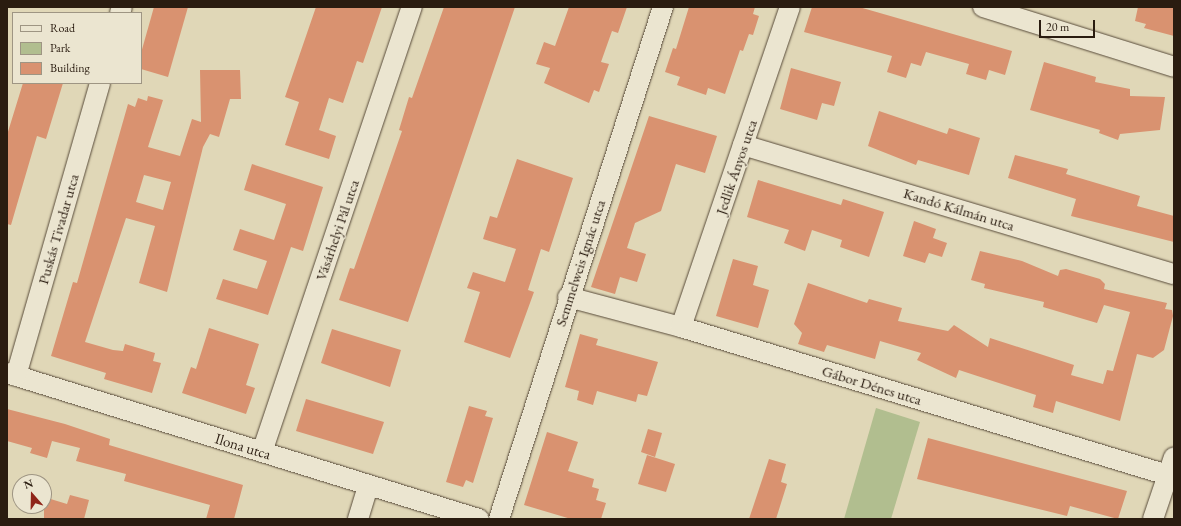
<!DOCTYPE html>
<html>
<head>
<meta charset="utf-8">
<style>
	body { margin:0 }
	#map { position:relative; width:1181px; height:526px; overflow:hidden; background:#e0d7b7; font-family:"EB Garamond",serif }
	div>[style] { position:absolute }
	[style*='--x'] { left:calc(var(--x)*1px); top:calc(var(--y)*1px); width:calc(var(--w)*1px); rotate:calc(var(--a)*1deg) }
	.green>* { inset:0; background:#b1be8f }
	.building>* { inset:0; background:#d99270 }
	.roads { filter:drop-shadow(0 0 1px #584b3a) drop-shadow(0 0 1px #584b3a) }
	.minor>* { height:20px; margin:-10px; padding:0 10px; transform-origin:10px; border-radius:10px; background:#ebe5d0 }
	span { translate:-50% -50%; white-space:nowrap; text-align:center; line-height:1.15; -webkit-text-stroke:3px #ebe5d0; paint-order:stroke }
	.street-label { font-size:15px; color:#2a1c10 }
	.frame { position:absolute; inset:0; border:8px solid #2a1c10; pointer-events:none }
	.legend { position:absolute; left:12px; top:12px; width:130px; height:72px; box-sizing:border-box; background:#ebe5d0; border:1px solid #9e9583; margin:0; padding:5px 7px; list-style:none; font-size:12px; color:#2a1c10 }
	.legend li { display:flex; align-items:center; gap:8px; height:20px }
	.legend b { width:20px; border:1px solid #9e9583 }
	.north { position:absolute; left:12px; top:474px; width:40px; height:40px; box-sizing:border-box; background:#ebe5d0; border:1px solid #9e9583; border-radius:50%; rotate:340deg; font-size:11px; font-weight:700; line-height:16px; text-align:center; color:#2a1c10 }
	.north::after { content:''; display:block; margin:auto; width:14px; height:18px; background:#8f2418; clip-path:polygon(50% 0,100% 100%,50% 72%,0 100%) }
	.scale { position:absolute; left:1039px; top:20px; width:56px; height:18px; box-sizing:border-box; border:2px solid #2a1c10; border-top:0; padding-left:5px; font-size:12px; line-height:14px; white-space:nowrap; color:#2a1c10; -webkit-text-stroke:3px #ebe5d0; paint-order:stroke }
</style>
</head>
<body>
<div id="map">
	<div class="green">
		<div style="clip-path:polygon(876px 408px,920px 422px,891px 519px,844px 519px)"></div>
	</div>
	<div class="building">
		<div style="clip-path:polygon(154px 7px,188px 7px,168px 77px,141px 69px,141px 53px)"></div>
		<div style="clip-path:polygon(316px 7px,382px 7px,363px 63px,357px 61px,343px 103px,329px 98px,319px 130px,336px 136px,329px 159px,285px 145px,299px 102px,285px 97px)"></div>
		<div style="clip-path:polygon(444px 7px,515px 7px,408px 322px,339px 300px,350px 268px,354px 269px,402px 131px,399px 130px,409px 97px,412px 98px)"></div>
		<div style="clip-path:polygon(569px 7px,627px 7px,618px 33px,612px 31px,601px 62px,609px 64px,599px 92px,594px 90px,589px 103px,544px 83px,550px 68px,536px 64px,544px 42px,555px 46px)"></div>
		<div style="clip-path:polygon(689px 7px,755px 7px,753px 14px,759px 16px,753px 35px,749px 34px,743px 51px,740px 50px,725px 94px,708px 88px,706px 95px,677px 85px,680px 77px,665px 72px,673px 48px,676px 49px)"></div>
		<div style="clip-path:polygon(812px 7px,859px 7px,1012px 51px,1005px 75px,989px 70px,986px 80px,966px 74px,969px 64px,926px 52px,921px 66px,911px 63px,906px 78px,887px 72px,892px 56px,804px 32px)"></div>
		<div style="clip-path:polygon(1138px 7px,1174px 7px,1174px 36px,1144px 28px,1146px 24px,1135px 21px)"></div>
		<div style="clip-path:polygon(1044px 62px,1096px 77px,1095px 82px,1130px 89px,1130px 96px,1165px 97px,1160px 130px,1120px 134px,1118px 140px,1099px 133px,1100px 130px,1030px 110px)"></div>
		<div style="clip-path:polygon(791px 68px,841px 82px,834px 106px,822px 103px,817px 120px,780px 109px)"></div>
		<div style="clip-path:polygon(evenodd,200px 70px,240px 70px,241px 99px,230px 99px,219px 137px,210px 134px,203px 147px,167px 292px,139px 283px,155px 226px,126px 218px,85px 342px,113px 350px,123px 351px,125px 344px,155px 353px,153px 361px,161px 363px,152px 393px,104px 379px,106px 373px,51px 356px,73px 282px,77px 283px,128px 104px,135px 107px,138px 98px,147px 101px,148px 96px,163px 100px,148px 147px,180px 156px,192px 119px,201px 122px,200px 70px,144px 175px,171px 182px,163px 210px,136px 202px,144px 175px)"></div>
		<div style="clip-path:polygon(23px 83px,63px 83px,46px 139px,37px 136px,11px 225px,7px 224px,7px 135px)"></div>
		<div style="clip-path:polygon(879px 111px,947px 134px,949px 128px,980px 138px,969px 175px,918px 160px,916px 165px,868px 146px)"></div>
		<div style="clip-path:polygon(649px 116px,717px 136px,705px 173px,676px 164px,661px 211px,635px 223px,627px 248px,646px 254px,637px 282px,620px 277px,615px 294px,591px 287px)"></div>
		<div style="clip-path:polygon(1015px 155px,1068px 169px,1066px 174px,1140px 196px,1137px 206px,1174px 216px,1174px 242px,1071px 216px,1076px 199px,1008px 178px)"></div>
		<div style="clip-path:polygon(517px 159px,573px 178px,549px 252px,541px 249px,528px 290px,534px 292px,510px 358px,464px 342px,480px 292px,467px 288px,473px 272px,505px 282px,516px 249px,483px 239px,490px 216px,497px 218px)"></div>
		<div style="clip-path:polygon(252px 164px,323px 187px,303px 251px,291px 247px,268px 315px,216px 299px,223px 279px,257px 289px,267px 261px,233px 250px,240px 229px,274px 240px,286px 204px,244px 190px)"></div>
		<div style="clip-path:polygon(758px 180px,841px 205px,843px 199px,884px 212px,869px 257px,840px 247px,842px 240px,812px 230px,805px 251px,784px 243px,789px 230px,747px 217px)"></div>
		<div style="clip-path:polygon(914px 221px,936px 229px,933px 238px,947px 243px,942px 257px,929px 253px,925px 263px,903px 256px)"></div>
		<div style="clip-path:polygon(980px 251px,1022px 261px,1058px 276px,1060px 270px,1066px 269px,1100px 279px,1105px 284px,1104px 289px,1167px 303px,1165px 309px,1172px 310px,1173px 316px,1164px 350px,1153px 358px,1137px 354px,1120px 421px,1056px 401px,1053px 413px,1033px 407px,1036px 395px,959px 370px,956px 378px,917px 360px,921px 353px,880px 341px,875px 359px,827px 345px,824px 352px,798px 344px,802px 333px,794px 324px,808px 283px,867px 303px,869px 299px,902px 308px,898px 321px,948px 331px,954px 325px,988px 347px,990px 338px,1074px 365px,1071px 375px,1103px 384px,1107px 370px,1113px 371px,1130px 312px,1104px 305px,1097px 323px,1043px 307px,1044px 302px,984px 288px,985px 284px,971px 280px)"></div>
		<div style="clip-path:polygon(733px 259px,758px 266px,753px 285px,769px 290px,758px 328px,716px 316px)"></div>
		<div style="clip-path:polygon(209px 328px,259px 344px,246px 385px,255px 388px,246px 414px,182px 393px,191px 367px,196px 369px)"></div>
		<div style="clip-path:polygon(332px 329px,401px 350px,390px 387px,321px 363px)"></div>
		<div style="clip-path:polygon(580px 334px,598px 339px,596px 345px,658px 362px,647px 396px,638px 394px,636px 402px,597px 391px,593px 405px,577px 400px,579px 391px,565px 387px)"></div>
		<div style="clip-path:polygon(306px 399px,384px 422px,373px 454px,296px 431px)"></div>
		<div style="clip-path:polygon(469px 406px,487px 411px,485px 416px,493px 418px,473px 483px,466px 480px,463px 487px,446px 482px)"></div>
		<div style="clip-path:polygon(7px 409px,65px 424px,110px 439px,109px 445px,243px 485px,234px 519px,206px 519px,210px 505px,124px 481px,126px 474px,76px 461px,80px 448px,52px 441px,47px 458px,30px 453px,32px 448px,7px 441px)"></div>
		<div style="clip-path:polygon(648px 429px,662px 433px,655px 457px,641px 452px)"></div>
		<div style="clip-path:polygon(547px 432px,578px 442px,568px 471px,594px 479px,592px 487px,599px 489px,596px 500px,606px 503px,601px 519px,571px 519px,524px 505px)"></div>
		<div style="clip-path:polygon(928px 438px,1127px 491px,1118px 519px,1070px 506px,1067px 516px,917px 479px)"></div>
		<div style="clip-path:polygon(647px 455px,675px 464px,666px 492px,638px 484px)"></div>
		<div style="clip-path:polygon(769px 459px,786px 464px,781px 482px,787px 484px,776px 519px,749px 519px)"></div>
		<div style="clip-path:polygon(70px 495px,89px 500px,84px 519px,44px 519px,44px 497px,67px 504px)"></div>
	</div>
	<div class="roads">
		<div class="minor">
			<div style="--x:983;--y:7;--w:200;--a:17.4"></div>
			<div style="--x:120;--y:13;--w:6;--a:-72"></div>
			<div style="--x:743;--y:145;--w:450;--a:16.7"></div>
			<div style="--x:568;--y:297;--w:117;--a:14.9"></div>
			<div style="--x:681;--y:327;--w:515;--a:16.92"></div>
			<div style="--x:681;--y:327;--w:338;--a:-71.2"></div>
			<div style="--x:7;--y:373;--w:494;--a:17.2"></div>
			<div style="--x:16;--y:376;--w:305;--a:-74"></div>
			<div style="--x:262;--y:452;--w:470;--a:-71.4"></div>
			<div style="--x:358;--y:519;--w:34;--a:-73"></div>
			<div style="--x:499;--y:519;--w:538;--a:-72.24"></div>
			<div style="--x:1153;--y:519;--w:65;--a:-71.3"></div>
		</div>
	</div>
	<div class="street-label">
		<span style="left:736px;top:167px;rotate:-71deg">Jedlik Ányos utca</span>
		<span style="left:959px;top:209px;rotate:17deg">Kandó Kálmán utca</span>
		<span style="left:58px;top:229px;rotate:-74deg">Puskás Tivadar utca</span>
		<span style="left:337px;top:230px;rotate:-71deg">Vásárhelyi Pál utca</span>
		<span style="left:580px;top:263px;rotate:-72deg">Semmelweis Ignác utca</span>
		<span style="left:872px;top:385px;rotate:17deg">Gábor Dénes utca</span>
		<span style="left:243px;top:446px;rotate:17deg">Ilona utca</span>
	</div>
	<div class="frame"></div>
	<ul class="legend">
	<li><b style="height:5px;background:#ebe5d0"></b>Road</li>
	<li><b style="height:11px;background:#b1be8f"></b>Park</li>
	<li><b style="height:11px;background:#d99270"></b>Building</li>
	</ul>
	<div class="north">N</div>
	<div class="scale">20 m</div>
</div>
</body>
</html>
